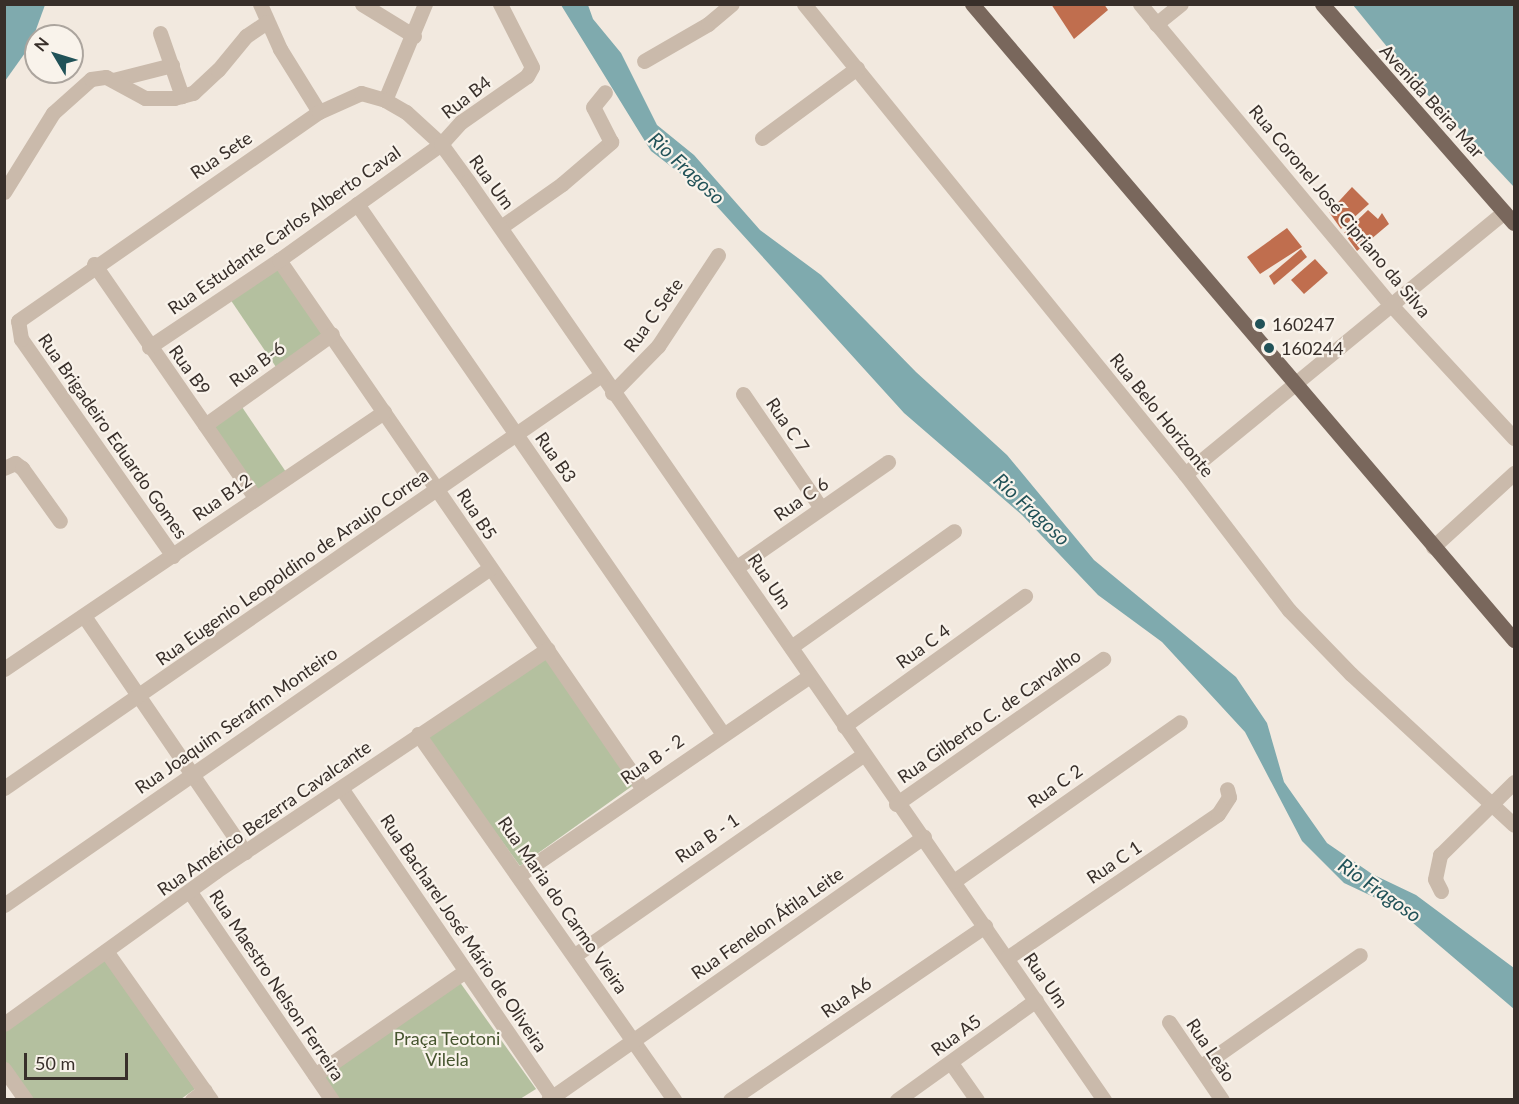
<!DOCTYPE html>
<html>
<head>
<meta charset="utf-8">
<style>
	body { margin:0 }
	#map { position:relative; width:1519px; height:1104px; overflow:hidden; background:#f2e9df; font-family:Lato,sans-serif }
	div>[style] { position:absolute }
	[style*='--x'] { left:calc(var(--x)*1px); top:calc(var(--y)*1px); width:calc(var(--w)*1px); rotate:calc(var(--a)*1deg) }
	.green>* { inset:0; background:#b4c09f }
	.water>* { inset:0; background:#7faaae }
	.building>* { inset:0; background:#c06e4e }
	.minor>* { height:15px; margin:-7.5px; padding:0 7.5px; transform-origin:7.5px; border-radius:7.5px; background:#cabaab }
	.major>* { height:15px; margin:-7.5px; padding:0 7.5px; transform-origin:7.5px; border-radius:7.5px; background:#79675c }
	.dots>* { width:16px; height:16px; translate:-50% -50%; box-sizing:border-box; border:3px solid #f9f3eb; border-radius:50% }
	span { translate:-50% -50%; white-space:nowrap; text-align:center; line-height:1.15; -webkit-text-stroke:4.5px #f9f3eb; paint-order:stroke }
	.street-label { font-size:18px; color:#382f2a }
	.poi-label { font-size:18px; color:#382f2a }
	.left { translate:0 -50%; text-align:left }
	.park-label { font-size:18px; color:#46552f }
	.water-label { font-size:20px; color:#215258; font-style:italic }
	.frame { position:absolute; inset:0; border:6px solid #382f2a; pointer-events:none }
	.north { position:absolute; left:24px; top:24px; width:60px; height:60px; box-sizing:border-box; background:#f9f3eb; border:2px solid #aca59e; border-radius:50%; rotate:308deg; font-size:16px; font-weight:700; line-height:24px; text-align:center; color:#382f2a }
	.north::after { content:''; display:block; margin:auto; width:21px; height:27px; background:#215258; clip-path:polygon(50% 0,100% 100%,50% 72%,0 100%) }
	.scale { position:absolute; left:24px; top:1053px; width:104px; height:27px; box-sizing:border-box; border:3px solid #382f2a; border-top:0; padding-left:8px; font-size:18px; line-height:21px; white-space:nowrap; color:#382f2a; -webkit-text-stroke:4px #f9f3eb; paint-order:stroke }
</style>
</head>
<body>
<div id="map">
	<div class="green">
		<div style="clip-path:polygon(277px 266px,323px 334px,276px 367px,230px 299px)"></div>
		<div style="clip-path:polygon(242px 407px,286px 472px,257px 492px,213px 427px)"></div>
		<div style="clip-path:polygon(542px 653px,635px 784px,520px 866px,424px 735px)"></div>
		<div style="clip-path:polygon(104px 959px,195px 1089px,181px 1099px,31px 1099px,5px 1061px,4px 1025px)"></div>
		<div style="clip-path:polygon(459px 981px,536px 1089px,520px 1099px,338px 1099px,321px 1078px)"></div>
	</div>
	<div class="water">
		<div style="clip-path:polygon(5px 4px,45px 5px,30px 46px,5px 81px)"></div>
		<div style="clip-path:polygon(561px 5px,588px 5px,593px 19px,621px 53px,657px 125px,694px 155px,760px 230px,821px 275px,916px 372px,1007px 455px,1094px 560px,1236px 677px,1267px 723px,1284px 782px,1327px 843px,1372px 874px,1416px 895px,1514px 968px,1514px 1009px,1393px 906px,1344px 883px,1302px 841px,1245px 732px,1162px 642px,1098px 595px,1022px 515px,904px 413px,703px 191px,651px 151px)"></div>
		<div style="clip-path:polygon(1353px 5px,1514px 5px,1514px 187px,1414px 80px)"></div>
	</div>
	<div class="building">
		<div style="clip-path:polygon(1051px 4px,1104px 4px,1108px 10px,1074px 39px)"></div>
		<div style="clip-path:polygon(1352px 187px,1369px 204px,1341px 229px,1329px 212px)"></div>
		<div style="clip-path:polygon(1368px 210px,1378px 219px,1382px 213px,1389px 224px,1357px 251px,1344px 233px)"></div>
		<div style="clip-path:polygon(1287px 228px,1302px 247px,1260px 274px,1247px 257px)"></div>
		<div style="clip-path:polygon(1301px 249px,1307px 257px,1274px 285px,1269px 276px)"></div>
		<div style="clip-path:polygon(1315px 259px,1328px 273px,1304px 294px,1291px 280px)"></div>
	</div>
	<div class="minor">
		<div style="--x:260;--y:4;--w:49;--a:66"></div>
		<div style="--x:280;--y:49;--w:74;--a:58.2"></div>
		<div style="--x:362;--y:4;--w:61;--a:31.6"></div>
		<div style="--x:804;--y:4;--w:605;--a:50.97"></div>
		<div style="--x:1185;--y:474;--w:171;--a:52.6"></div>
		<div style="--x:1289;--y:610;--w:89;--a:45.9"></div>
		<div style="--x:1351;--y:674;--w:222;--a:42.8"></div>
		<div style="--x:1140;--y:4;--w:393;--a:50.2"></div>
		<div style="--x:1392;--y:306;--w:180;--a:47.3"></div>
		<div style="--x:1156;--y:24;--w:32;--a:-39"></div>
		<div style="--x:160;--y:33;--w:67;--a:70.8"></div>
		<div style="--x:644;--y:61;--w:74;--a:-30"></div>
		<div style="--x:708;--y:24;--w:31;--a:-40"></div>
		<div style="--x:113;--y:80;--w:61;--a:-14.3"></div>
		<div style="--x:385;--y:100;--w:104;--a:-67.4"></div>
		<div style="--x:762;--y:138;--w:118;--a:-36.4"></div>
		<div style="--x:4;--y:192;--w:93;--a:-58.2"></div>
		<div style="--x:53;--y:113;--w:51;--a:-41.8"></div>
		<div style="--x:91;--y:79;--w:15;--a:-8"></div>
		<div style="--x:106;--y:77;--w:44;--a:28.3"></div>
		<div style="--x:145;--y:98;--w:29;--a:0"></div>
		<div style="--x:174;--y:98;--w:20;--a:-15"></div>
		<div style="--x:193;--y:93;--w:34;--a:-43"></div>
		<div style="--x:218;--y:70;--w:44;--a:-50.5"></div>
		<div style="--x:246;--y:36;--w:25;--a:-34"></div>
		<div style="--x:357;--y:204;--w:644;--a:55.37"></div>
		<div style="--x:501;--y:227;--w:75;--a:-35.2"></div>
		<div style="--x:562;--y:184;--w:65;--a:-40.6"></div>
		<div style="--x:611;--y:142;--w:39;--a:-117"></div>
		<div style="--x:593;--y:107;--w:19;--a:-51"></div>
		<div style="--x:279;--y:260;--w:642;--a:55.47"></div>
		<div style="--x:94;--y:264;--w:283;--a:55.4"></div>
		<div style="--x:149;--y:347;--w:156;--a:-33.8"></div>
		<div style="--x:279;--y:260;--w:199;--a:-35.6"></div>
		<div style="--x:441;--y:144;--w:30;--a:-48"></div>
		<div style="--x:461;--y:122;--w:80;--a:-34.9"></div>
		<div style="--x:527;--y:76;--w:10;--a:-61"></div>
		<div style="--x:532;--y:67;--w:71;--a:-116.9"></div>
		<div style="--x:612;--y:393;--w:66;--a:-45.6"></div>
		<div style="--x:658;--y:346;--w:109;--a:-56.6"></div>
		<div style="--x:743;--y:394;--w:138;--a:55.6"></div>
		<div style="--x:205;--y:425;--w:156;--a:-35.6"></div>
		<div style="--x:4;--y:468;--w:12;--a:-24"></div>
		<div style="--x:15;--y:463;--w:9;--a:36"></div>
		<div style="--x:22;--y:468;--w:65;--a:54.4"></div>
		<div style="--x:1185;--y:474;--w:413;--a:-39.4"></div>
		<div style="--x:1433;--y:547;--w:110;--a:-42.4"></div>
		<div style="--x:173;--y:556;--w:265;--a:-125"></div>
		<div style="--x:21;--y:339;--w:18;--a:-99"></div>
		<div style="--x:18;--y:321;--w:366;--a:-34.8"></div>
		<div style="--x:319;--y:112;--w:46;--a:-24.3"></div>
		<div style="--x:361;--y:93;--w:25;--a:16"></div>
		<div style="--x:385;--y:100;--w:24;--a:30"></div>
		<div style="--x:406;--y:112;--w:47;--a:42.4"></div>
		<div style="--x:441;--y:144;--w:46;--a:53.9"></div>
		<div style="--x:468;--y:181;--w:1118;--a:55.31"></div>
		<div style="--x:737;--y:567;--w:184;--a:-34.8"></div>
		<div style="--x:84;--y:616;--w:286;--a:55.7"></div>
		<div style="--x:791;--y:647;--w:200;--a:-35.4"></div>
		<div style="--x:4;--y:669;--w:459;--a:-34.1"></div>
		<div style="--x:844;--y:726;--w:223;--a:-35.7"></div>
		<div style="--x:418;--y:734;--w:447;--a:55"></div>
		<div style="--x:4;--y:788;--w:725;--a:-34.66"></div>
		<div style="--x:341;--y:788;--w:378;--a:55.7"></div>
		<div style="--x:896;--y:804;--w:253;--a:-35"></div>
		<div style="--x:519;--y:875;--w:350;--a:-34.4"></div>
		<div style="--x:954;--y:881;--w:276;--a:-35.1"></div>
		<div style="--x:1441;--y:891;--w:13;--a:-117"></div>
		<div style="--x:1435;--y:879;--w:25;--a:-78"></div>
		<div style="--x:1440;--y:855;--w:104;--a:-44.6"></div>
		<div style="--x:190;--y:892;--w:252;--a:55.7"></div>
		<div style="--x:4;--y:905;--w:591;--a:-34.74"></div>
		<div style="--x:106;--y:951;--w:182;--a:54.8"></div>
		<div style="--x:575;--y:955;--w:351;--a:-34.8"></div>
		<div style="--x:1007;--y:958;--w:255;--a:-34.3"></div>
		<div style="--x:1218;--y:814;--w:20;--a:-57"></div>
		<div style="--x:1229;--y:797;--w:8;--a:-104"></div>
		<div style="--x:1169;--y:1022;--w:94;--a:55.8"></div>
		<div style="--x:4;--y:1024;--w:261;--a:-35.8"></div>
		<div style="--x:216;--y:871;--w:399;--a:-33.8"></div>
		<div style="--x:951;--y:1063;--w:45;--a:54.9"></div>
		<div style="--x:1200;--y:1067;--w:195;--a:-35"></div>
		<div style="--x:4;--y:1069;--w:38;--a:55"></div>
		<div style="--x:315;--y:1075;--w:183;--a:-34.7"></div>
		<div style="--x:192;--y:1100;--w:16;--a:-38"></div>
		<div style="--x:548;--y:1100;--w:459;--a:-35"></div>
		<div style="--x:730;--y:1100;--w:309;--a:-34.3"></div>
		<div style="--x:897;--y:1100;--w:171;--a:-35.7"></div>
	</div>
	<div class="major">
		<div style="--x:972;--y:4;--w:836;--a:49.56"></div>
		<div style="--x:1322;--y:4;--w:291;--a:48.8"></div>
	</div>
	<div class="dots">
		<div style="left:1260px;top:324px;background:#215258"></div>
		<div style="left:1269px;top:348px;background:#215258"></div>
	</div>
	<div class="street-label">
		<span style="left:466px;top:97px;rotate:-38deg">Rua B4</span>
		<span style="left:1432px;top:101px;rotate:48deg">Avenida Beira Mar</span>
		<span style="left:221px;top:155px;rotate:-34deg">Rua Sete</span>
		<span style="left:492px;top:182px;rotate:54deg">Rua Um</span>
		<span style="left:1340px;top:211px;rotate:50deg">Rua Coronel José Cipriano da Silva</span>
		<span style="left:284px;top:230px;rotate:-35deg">Rua Estudante Carlos Alberto Caval</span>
		<span style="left:653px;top:315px;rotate:-54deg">Rua C Sete</span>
		<span style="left:257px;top:364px;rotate:-36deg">Rua B-6</span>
		<span style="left:190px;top:370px;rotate:54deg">Rua B9</span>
		<span style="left:1162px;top:415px;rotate:51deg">Rua Belo Horizonte</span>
		<span style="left:788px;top:425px;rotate:56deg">Rua C 7</span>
		<span style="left:113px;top:436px;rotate:55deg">Rua Brigadeiro Eduardo Gomes</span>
		<span style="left:556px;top:457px;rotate:55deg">Rua B3</span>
		<span style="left:222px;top:497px;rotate:-35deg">Rua B12</span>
		<span style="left:801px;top:499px;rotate:-35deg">Rua C 6</span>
		<span style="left:477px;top:514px;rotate:57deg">Rua B5</span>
		<span style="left:292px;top:567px;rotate:-35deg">Rua Eugenio Leopoldino de Araujo Correa</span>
		<span style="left:770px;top:581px;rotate:56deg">Rua Um</span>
		<span style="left:923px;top:646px;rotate:-36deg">Rua C 4</span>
		<span style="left:989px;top:716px;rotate:-35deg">Rua Gilberto C. de Carvalho</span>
		<span style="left:236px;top:720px;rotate:-35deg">Rua Joaquim Serafim Monteiro</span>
		<span style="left:652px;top:759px;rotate:-35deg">Rua B - 2</span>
		<span style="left:1055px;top:786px;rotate:-35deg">Rua C 2</span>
		<span style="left:264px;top:818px;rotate:-35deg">Rua Américo Bezerra Cavalcante</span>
		<span style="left:707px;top:838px;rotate:-34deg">Rua B - 1</span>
		<span style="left:1114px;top:862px;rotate:-34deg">Rua C 1</span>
		<span style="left:563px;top:905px;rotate:55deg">Rua Maria do Carmo Vieira</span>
		<span style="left:767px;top:923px;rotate:-35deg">Rua Fenelon Átila Leite</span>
		<span style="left:464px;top:933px;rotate:56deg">Rua Bacharel José Mário de Oliveira</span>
		<span style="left:1046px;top:980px;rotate:55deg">Rua Um</span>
		<span style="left:277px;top:985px;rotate:56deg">Rua Maestro Nelson Ferreira</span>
		<span style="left:846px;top:997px;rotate:-35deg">Rua A6</span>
		<span style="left:956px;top:1035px;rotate:-36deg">Rua A5</span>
		<span style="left:1211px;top:1050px;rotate:56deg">Rua Leão</span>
	</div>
	<div class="poi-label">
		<span class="left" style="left:1272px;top:324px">160247</span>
		<span class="left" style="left:1281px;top:348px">160244</span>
	</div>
	<div class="park-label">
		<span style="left:447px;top:1049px">Praça Teotoni<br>Vilela</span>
	</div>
	<div class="water-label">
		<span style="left:687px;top:168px;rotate:43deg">Rio Fragoso</span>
		<span style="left:1032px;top:509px;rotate:43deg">Rio Fragoso</span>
		<span style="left:1380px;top:890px;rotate:35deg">Rio Fragoso</span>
	</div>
	<div class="frame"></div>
	<div class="north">N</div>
	<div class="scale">50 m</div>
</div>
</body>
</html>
